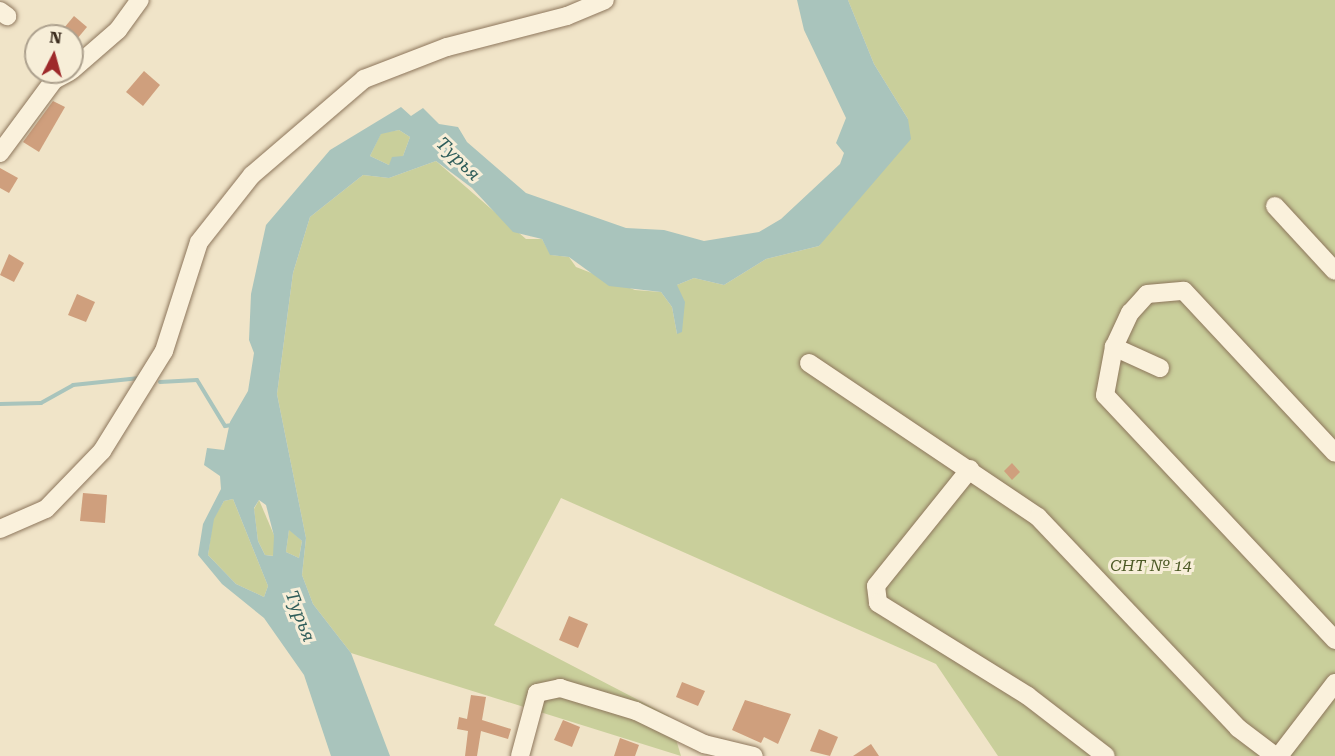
<!DOCTYPE html>
<html>
<head>
<meta charset="utf-8">
<style>
	body { margin:0 }
	#map { position:relative; width:1335px; height:756px; overflow:hidden; background:#f0e4c8; font-family:"Roboto Serif",serif }
	div>[style] { position:absolute }
	[style*='--x'] { left:calc(var(--x)*1px); top:calc(var(--y)*1px); width:calc(var(--w)*1px); rotate:calc(var(--a)*1deg) }
	.green>* { inset:0; background:#c9cf9b }
	.water>* { inset:0; background:#a9c4bc }
	.stream>* { height:4px; margin:-2px; padding:0 2px; transform-origin:2px; border-radius:2px; background:#a9c4bc }
	.building>* { inset:0; background:#cf9f7d }
	.roads { filter:drop-shadow(0 0 2px #8d765c) drop-shadow(0 0 2px #8d765c) }
	.minor>* { height:18px; margin:-9px; padding:0 9px; transform-origin:9px; border-radius:9px; background:#faf1dc }
	span { translate:-50% -50%; white-space:nowrap; text-align:center; line-height:1.15; -webkit-text-stroke:6px #f7eed8; paint-order:stroke }
	.park-label { font-size:16px; color:#4d5a26; font-style:italic }
	.water-label { font-size:18px; color:#2f5d5a; font-style:italic }
	.north { position:absolute; left:24px; top:24px; width:60px; height:60px; box-sizing:border-box; background:#f7eed8; border:2px solid #ada18e; border-radius:50%; rotate:6deg; font-size:16px; font-weight:700; line-height:24px; text-align:center; color:#3d2e20 }
	.north::after { content:''; display:block; margin:auto; width:21px; height:27px; background:#9e2a2b; clip-path:polygon(50% 0,100% 100%,50% 72%,0 100%) }
</style>
</head>
<body>
<div id="map">
	<div class="green">
		<div style="clip-path:polygon(848px 0,1335px 0,1335px 756px,998px 756px,936px 664px,561px 498px,494px 625px,669px 716px,681px 756px,351px 653px,313px 604px,302px 575px,306px 538px,277px 394px,293px 273px,310px 217px,363px 175px,389px 178px,436px 161px,526px 239px,542px 239px,551px 255px,569px 257px,576px 267px,635px 290px,661px 292px,672px 307px,677px 334px,677px 285px,694px 278px,724px 285px,766px 259px,819px 246px,908px 119px,874px 64px)"></div>
		<div style="clip-path:polygon(399px 130px,410px 137px,403px 156px,389px 165px,370px 156px,381px 133px)"></div>
		<div style="clip-path:polygon(233px 499px,268px 586px,264px 597px,236px 584px,208px 555px,213px 519px,224px 501px)"></div>
		<div style="clip-path:polygon(259px 500px,274px 535px,274px 556px,265px 555px,258px 541px,254px 509px)"></div>
		<div style="clip-path:polygon(289px 529px,302px 541px,299px 558px,286px 552px)"></div>
	</div>
	<div class="water">
		<div style="clip-path:polygon(evenodd,797px 0,848px 0,874px 64px,908px 119px,911px 139px,819px 246px,766px 259px,724px 285px,694px 278px,677px 285px,685px 302px,682px 332px,677px 334px,672px 307px,661px 292px,609px 286px,569px 257px,550px 255px,542px 239px,513px 232px,472px 188px,436px 161px,389px 178px,363px 175px,310px 217px,293px 273px,277px 394px,306px 538px,302px 575px,313px 604px,351px 653px,390px 756px,331px 756px,304px 675px,264px 618px,222px 584px,198px 555px,203px 524px,221px 489px,220px 476px,204px 465px,207px 448px,224px 450px,230px 422px,248px 391px,254px 353px,249px 340px,251px 294px,266px 225px,330px 150px,401px 107px,411px 116px,423px 108px,439px 124px,458px 127px,467px 142px,526px 193px,626px 228px,664px 230px,704px 241px,759px 232px,781px 219px,840px 164px,844px 153px,836px 143px,846px 118px,804px 30px,797px 0,399px 130px,410px 137px,403px 156px,392px 157px,389px 165px,370px 156px,381px 134px,399px 130px,797px 0,233px 499px,268px 586px,264px 597px,236px 584px,208px 555px,214px 519px,224px 501px,233px 499px,797px 0,259px 500px,266px 505px,274px 536px,273px 556px,265px 555px,258px 541px,254px 508px,259px 500px,797px 0,289px 530px,302px 541px,299px 558px,286px 552px,289px 530px)"></div>
	</div>
	<div class="stream">
		<div style="--x:160;--y:382;--w:37;--a:-3"></div>
		<div style="--x:197;--y:380;--w:54;--a:58.7"></div>
		<div style="--x:225;--y:426;--w:7;--a:-8"></div>
		<div style="--x:0;--y:404;--w:41;--a:-1.4"></div>
		<div style="--x:41;--y:403;--w:37;--a:-29"></div>
		<div style="--x:73;--y:385;--w:67;--a:-6"></div>
	</div>
	<div class="building">
		<div style="clip-path:polygon(74px 16px,87px 27px,77px 39px,64px 28px)"></div>
		<div style="clip-path:polygon(144px 71px,160px 85px,143px 106px,126px 92px)"></div>
		<div style="clip-path:polygon(53px 101px,65px 107px,39px 152px,23px 142px)"></div>
		<div style="clip-path:polygon(0 168px,18px 178px,9px 193px,0 188px)"></div>
		<div style="clip-path:polygon(9px 254px,24px 263px,14px 282px,0 275px)"></div>
		<div style="clip-path:polygon(77px 294px,95px 302px,86px 322px,68px 315px)"></div>
		<div style="clip-path:polygon(1012px 463px,1020px 472px,1012px 480px,1004px 471px)"></div>
		<div style="clip-path:polygon(83px 493px,107px 495px,105px 523px,80px 521px)"></div>
		<div style="clip-path:polygon(569px 616px,588px 624px,578px 648px,559px 640px)"></div>
		<div style="clip-path:polygon(682px 682px,705px 691px,698px 706px,676px 697px)"></div>
		<div style="clip-path:polygon(471px 695px,486px 697px,482px 720px,511px 729px,508px 739px,481px 731px,477px 756px,465px 756px,468px 731px,457px 729px,459px 717px,467px 719px)"></div>
		<div style="clip-path:polygon(745px 700px,791px 714px,778px 744px,764px 737px,761px 743px,732px 730px)"></div>
		<div style="clip-path:polygon(563px 720px,580px 727px,572px 747px,554px 740px)"></div>
		<div style="clip-path:polygon(819px 729px,838px 737px,830px 756px,810px 751px)"></div>
		<div style="clip-path:polygon(620px 738px,639px 745px,635px 756px,614px 756px)"></div>
		<div style="clip-path:polygon(871px 744px,879px 756px,853px 756px)"></div>
	</div>
	<div class="roads">
		<div class="minor">
			<div style="--x:0;--y:11;--w:9;--a:36"></div>
			<div style="--x:72;--y:70;--w:61;--a:-41"></div>
			<div style="--x:118;--y:30;--w:37;--a:-54"></div>
			<div style="--x:0;--y:153;--w:91;--a:-53.5"></div>
			<div style="--x:54;--y:80;--w:17;--a:-28"></div>
			<div style="--x:1275;--y:206;--w:88;--a:47.3"></div>
			<div style="--x:1114;--y:347;--w:49;--a:100.6"></div>
			<div style="--x:1105;--y:395;--w:336;--a:46.8"></div>
			<div style="--x:809;--y:363;--w:276;--a:33.9"></div>
			<div style="--x:1038;--y:517;--w:291;--a:46.5"></div>
			<div style="--x:1238;--y:728;--w:46;--a:37.1"></div>
			<div style="--x:1160;--y:368;--w:51;--a:-155.5"></div>
			<div style="--x:1114;--y:347;--w:38;--a:-65"></div>
			<div style="--x:1130;--y:313;--w:25;--a:-48"></div>
			<div style="--x:1147;--y:294;--w:37;--a:-5"></div>
			<div style="--x:1184;--y:291;--w:221;--a:47"></div>
			<div style="--x:970;--y:469;--w:150;--a:128.8"></div>
			<div style="--x:876;--y:586;--w:17;--a:83"></div>
			<div style="--x:878;--y:603;--w:176;--a:31.8"></div>
			<div style="--x:1028;--y:696;--w:98;--a:37.6"></div>
			<div style="--x:0;--y:529;--w:50;--a:-23.5"></div>
			<div style="--x:46;--y:509;--w:81;--a:-46"></div>
			<div style="--x:102;--y:451;--w:118;--a:-58.2"></div>
			<div style="--x:164;--y:351;--w:114;--a:-72.2"></div>
			<div style="--x:199;--y:242;--w:85;--a:-51.7"></div>
			<div style="--x:252;--y:175;--w:148;--a:-40.6"></div>
			<div style="--x:364;--y:79;--w:89;--a:-21.1"></div>
			<div style="--x:447;--y:47;--w:124;--a:-14.5"></div>
			<div style="--x:567;--y:16;--w:41;--a:-22.8"></div>
			<div style="--x:520;--y:756;--w:65;--a:-74.9"></div>
			<div style="--x:537;--y:693;--w:24;--a:-12"></div>
			<div style="--x:560;--y:688;--w:79;--a:16.8"></div>
			<div style="--x:636;--y:711;--w:76;--a:25.9"></div>
			<div style="--x:704;--y:744;--w:51;--a:13.5"></div>
			<div style="--x:1279;--y:756;--w:92;--a:-52.5"></div>
		</div>
	</div>
	<div class="park-label">
		<span style="left:1151px;top:566px">СНТ № 14</span>
	</div>
	<div class="water-label">
		<span style="left:458px;top:159px;rotate:44deg">Турья</span>
		<span style="left:300px;top:616px;rotate:69deg">Турья</span>
	</div>
	<div class="north">N</div>
</div>
</body>
</html>
